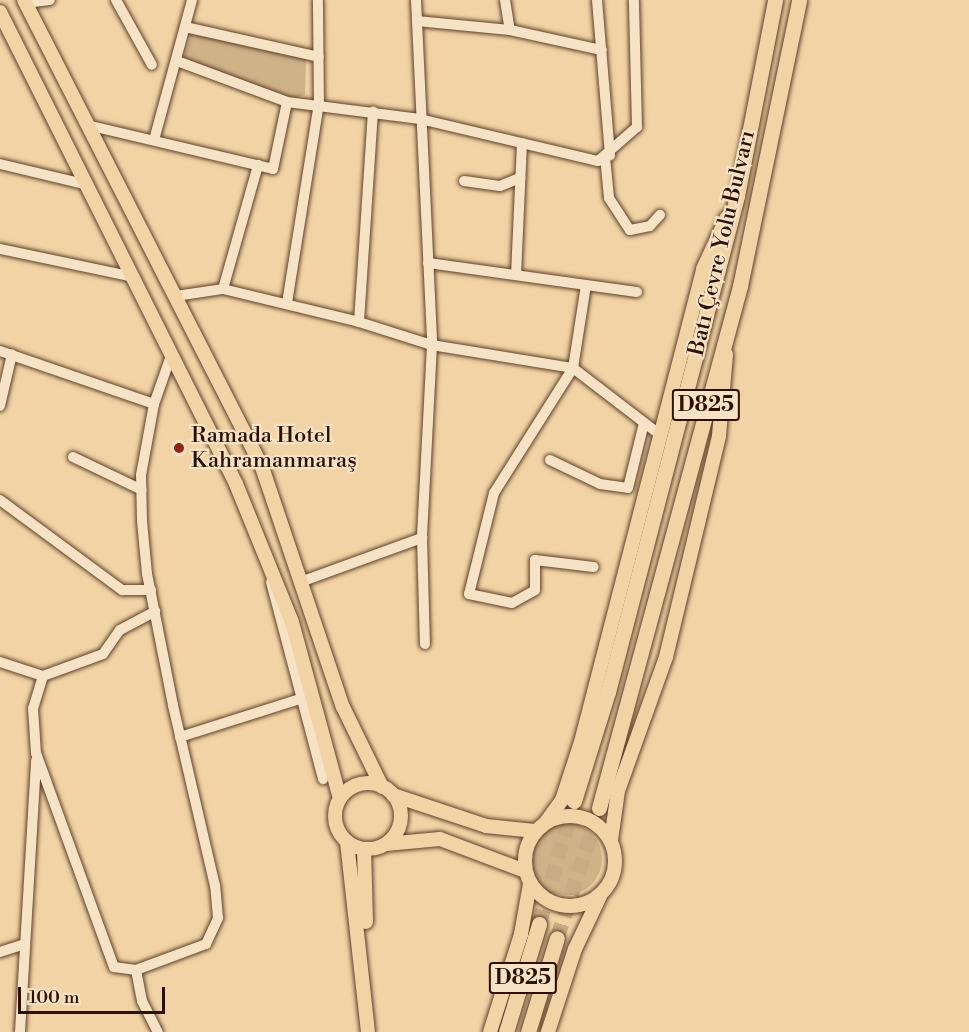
<!DOCTYPE html>
<html>
<head>
<meta charset="utf-8">
<style>
	body { margin:0 }
	#map { position:relative; width:969px; height:1032px; overflow:hidden; background:#f1d3a5; font-family:"Libre Bodoni",serif }
	div>[style] { position:absolute }
	[style*='--x'] { left:calc(var(--x)*1px); top:calc(var(--y)*1px); width:calc(var(--w)*1px); rotate:calc(var(--a)*1deg) }
	.green>* { inset:0; background:#d0b289 }
	.round { border-radius:50% }
	.highway-tunnel>* { height:15px; margin-top:-7.5px; transform-origin:0; background:repeating-linear-gradient(90deg,#caac84 0 15px,transparent 0 23px) }
	.roads { filter:drop-shadow(0 0 2px #5e4029) drop-shadow(0 0 2px #5e4029) }
	.minor>* { height:10px; margin:-5px; padding:0 5px; transform-origin:5px; border-radius:5px; background:#f6e2c4 }
	.major>* { height:14px; margin:-7px; padding:0 7px; transform-origin:7px; border-radius:7px; background:#f1d3a5 }
	.major>.ring { margin:-7px; padding:0; box-sizing:content-box; background:none; border:14px solid #f1d3a5; border-radius:50% }
	.highway>* { height:15px; margin:-7.5px; padding:0 7.5px; transform-origin:7.5px; border-radius:7.5px; background:#f1d3a5 }
	.dots>* { width:16px; height:16px; translate:-50% -50%; box-sizing:border-box; border:3px solid #f6e2c4; border-radius:50% }
	span { translate:-50% -50%; white-space:nowrap; text-align:center; line-height:1.15; -webkit-text-stroke:4.5px #f6e2c4; paint-order:stroke }
	.shield-label span { padding:2px 4px; background:#f6e2c4; border:2px solid; border-radius:4px; -webkit-text-stroke-width:0 }
	.shield-label { font-size:21px; color:#2d0f00; font-weight:700 }
	.street-label { font-size:22px; color:#2d0f00 }
	.poi-label { font-size:22px; color:#2d0f00 }
	.left { translate:0 -50%; text-align:left }
	.scale { position:absolute; left:18px; top:987px; width:147px; height:27px; box-sizing:border-box; border:3px solid #2d0f00; border-top:0; padding-left:8px; font-size:18px; line-height:21px; white-space:nowrap; color:#2d0f00; -webkit-text-stroke:4px #f6e2c4; paint-order:stroke }
</style>
</head>
<body>
<div id="map">
	<div class="green">
		<div style="clip-path:polygon(192px 31px,306px 57px,305px 95px,291px 99px,184px 58px)"></div>
		<div class="round" style="left:530px;top:823px;width:72px;height:72px"></div>
	</div>
	<div class="highway-tunnel">
		<div style="--x:539;--y:924;--w:128;--a:-74.1"></div>
		<div style="--x:557;--y:938;--w:137;--a:-72.1"></div>
	</div>
	<div class="roads">
		<div class="minor">
			<div style="--x:116;--y:0;--w:74;--a:61"></div>
			<div style="--x:416;--y:0;--w:345;--a:87.3"></div>
			<div style="--x:432;--y:345;--w:193;--a:93"></div>
			<div style="--x:422;--y:538;--w:106;--a:88.4"></div>
			<div style="--x:505;--y:0;--w:30;--a:81"></div>
			<div style="--x:597;--y:0;--w:156;--a:85.2"></div>
			<div style="--x:25;--y:3;--w:25;--a:-7"></div>
			<div style="--x:417;--y:21;--w:93;--a:5.5"></div>
			<div style="--x:510;--y:30;--w:94;--a:12.3"></div>
			<div style="--x:185;--y:27;--w:137;--a:12.6"></div>
			<div style="--x:177;--y:61;--w:117;--a:20.4"></div>
			<div style="--x:287;--y:102;--w:134;--a:7.3"></div>
			<div style="--x:420;--y:119;--w:183;--a:13.3"></div>
			<div style="--x:598;--y:161;--w:52;--a:-41.1"></div>
			<div style="--x:637;--y:127;--w:127;--a:-91.4"></div>
			<div style="--x:87;--y:125;--w:191;--a:13.3"></div>
			<div style="--x:273;--y:169;--w:68;--a:-78.2"></div>
			<div style="--x:154;--y:140;--w:145;--a:-74.8"></div>
			<div style="--x:605;--y:157;--w:41;--a:84.4"></div>
			<div style="--x:609;--y:198;--w:38;--a:57"></div>
			<div style="--x:630;--y:230;--w:20;--a:-11"></div>
			<div style="--x:650;--y:226;--w:15;--a:-48"></div>
			<div style="--x:0;--y:164;--w:90;--a:13.4"></div>
			<div style="--x:464;--y:181;--w:36;--a:8"></div>
			<div style="--x:500;--y:186;--w:22;--a:-22"></div>
			<div style="--x:0;--y:249;--w:137;--a:11.8"></div>
			<div style="--x:428;--y:263;--w:211;--a:7.9"></div>
			<div style="--x:516;--y:275;--w:132;--a:-87.4"></div>
			<div style="--x:586;--y:285;--w:84;--a:98.9"></div>
			<div style="--x:573;--y:368;--w:148;--a:122.3"></div>
			<div style="--x:494;--y:493;--w:104;--a:103.9"></div>
			<div style="--x:469;--y:594;--w:44;--a:11.8"></div>
			<div style="--x:512;--y:603;--w:26;--a:-29"></div>
			<div style="--x:535;--y:590;--w:30;--a:-90"></div>
			<div style="--x:535;--y:560;--w:59;--a:6.8"></div>
			<div style="--x:223;--y:289;--w:129;--a:-74.2"></div>
			<div style="--x:176;--y:296;--w:48;--a:-8.5"></div>
			<div style="--x:223;--y:289;--w:140;--a:13.6"></div>
			<div style="--x:359;--y:322;--w:77;--a:17.5"></div>
			<div style="--x:432;--y:345;--w:143;--a:9.3"></div>
			<div style="--x:573;--y:368;--w:108;--a:37.5"></div>
			<div style="--x:287;--y:303;--w:202;--a:-80.9"></div>
			<div style="--x:319;--y:104;--w:104;--a:-90.6"></div>
			<div style="--x:359;--y:322;--w:211;--a:-86.2"></div>
			<div style="--x:0;--y:351;--w:163;--a:19"></div>
			<div style="--x:0;--y:406;--w:53;--a:-77"></div>
			<div style="--x:73;--y:457;--w:76;--a:25.6"></div>
			<div style="--x:550;--y:460;--w:55;--a:25.6"></div>
			<div style="--x:600;--y:484;--w:28;--a:8"></div>
			<div style="--x:628;--y:488;--w:67;--a:-76.2"></div>
			<div style="--x:0;--y:500;--w:152;--a:36.4"></div>
			<div style="--x:122;--y:590;--w:29;--a:0"></div>
			<div style="--x:303;--y:581;--w:127;--a:-19.9"></div>
			<div style="--x:271;--y:582;--w:204;--a:75.2"></div>
			<div style="--x:0;--y:662;--w:45;--a:18"></div>
			<div style="--x:43;--y:676;--w:64;--a:-20.1"></div>
			<div style="--x:103;--y:654;--w:29;--a:-55"></div>
			<div style="--x:120;--y:630;--w:40;--a:-28"></div>
			<div style="--x:43;--y:676;--w:34;--a:107"></div>
			<div style="--x:33;--y:708;--w:45;--a:86.2"></div>
			<div style="--x:36;--y:753;--w:228;--a:70"></div>
			<div style="--x:114;--y:967;--w:22;--a:8"></div>
			<div style="--x:136;--y:970;--w:75;--a:-20.4"></div>
			<div style="--x:206;--y:944;--w:29;--a:-65"></div>
			<div style="--x:218;--y:918;--w:32;--a:-95"></div>
			<div style="--x:215;--y:886;--w:186;--a:-103.1"></div>
			<div style="--x:173;--y:705;--w:134;--a:-101.2"></div>
			<div style="--x:147;--y:574;--w:53;--a:-95.4"></div>
			<div style="--x:142;--y:521;--w:46;--a:-91.2"></div>
			<div style="--x:141;--y:475;--w:72;--a:-79.6"></div>
			<div style="--x:154;--y:404;--w:54;--a:-70.6"></div>
			<div style="--x:180;--y:737;--w:129;--a:-17.6"></div>
			<div style="--x:0;--y:952;--w:26;--a:-18"></div>
			<div style="--x:136;--y:970;--w:32;--a:79"></div>
			<div style="--x:142;--y:1001;--w:35;--a:63"></div>
			<div style="--x:20;--y:1032;--w:272;--a:-86.6"></div>
		</div>
		<div class="major">
			<div style="--x:24;--y:0;--w:524;--a:62.99"></div>
			<div style="--x:262;--y:467;--w:253;--a:71.4"></div>
			<div style="--x:343;--y:707;--w:89;--a:64"></div>
			<div style="--x:0;--y:12;--w:528;--a:63.43"></div>
			<div style="--x:236;--y:484;--w:149;--a:67.9"></div>
			<div style="--x:292;--y:622;--w:183;--a:74.8"></div>
			<div class="ring" style="left:335px;top:783px;width:52px;height:52px"></div>
			<div style="--x:393;--y:795;--w:98;--a:18.4"></div>
			<div style="--x:486;--y:826;--w:49;--a:5.8"></div>
			<div class="ring" style="left:525px;top:816px;width:76px;height:76px"></div>
			<div style="--x:546;--y:822;--w:27;--a:-54"></div>
			<div style="--x:562;--y:800;--w:61;--a:-71.9"></div>
			<div style="--x:581;--y:742;--w:488;--a:-75.5"></div>
			<div style="--x:703;--y:269;--w:57;--a:-65.2"></div>
			<div style="--x:611;--y:840;--w:49;--a:-81.9"></div>
			<div style="--x:618;--y:791;--w:142;--a:-70.3"></div>
			<div style="--x:666;--y:657;--w:227;--a:-76.5"></div>
			<div style="--x:719;--y:436;--w:82;--a:-85.1"></div>
			<div style="--x:347;--y:842;--w:191;--a:83.7"></div>
			<div style="--x:386;--y:844;--w:54;--a:-5.3"></div>
			<div style="--x:440;--y:839;--w:91;--a:20.6"></div>
			<div style="--x:364;--y:849;--w:73;--a:88.4"></div>
			<div style="--x:490;--y:1032;--w:103;--a:-72.4"></div>
			<div style="--x:521;--y:934;--w:51;--a:-79.8"></div>
			<div style="--x:548;--y:1032;--w:87;--a:-72"></div>
			<div style="--x:575;--y:949;--w:59;--a:-64.7"></div>
		</div>
		<div class="highway">
			<div style="--x:574;--y:801;--w:114;--a:-72.7"></div>
			<div style="--x:608;--y:692;--w:513;--a:-75.42"></div>
			<div style="--x:737;--y:196;--w:200;--a:-79"></div>
			<div style="--x:599;--y:808;--w:541;--a:-74.88"></div>
			<div style="--x:740;--y:286;--w:292;--a:-78.3"></div>
			<div style="--x:506;--y:1032;--w:113;--a:-73"></div>
			<div style="--x:528;--y:1032;--w:98;--a:-72.9"></div>
		</div>
	</div>
	<div class="dots">
		<div style="left:179px;top:448px;background:#8f2418"></div>
	</div>
	<div class="shield-label">
		<span style="left:706px;top:405px">D825</span>
		<span style="left:523px;top:978px">D825</span>
	</div>
	<div class="street-label">
		<span style="left:722px;top:243px;rotate:-77deg">Batı Çevre Yolu Bulvarı</span>
	</div>
	<div class="poi-label">
		<span class="left" style="left:191px;top:448px">Ramada Hotel<br>Kahramanmaraş</span>
	</div>
	<div class="scale">100 m</div>
</div>
</body>
</html>
